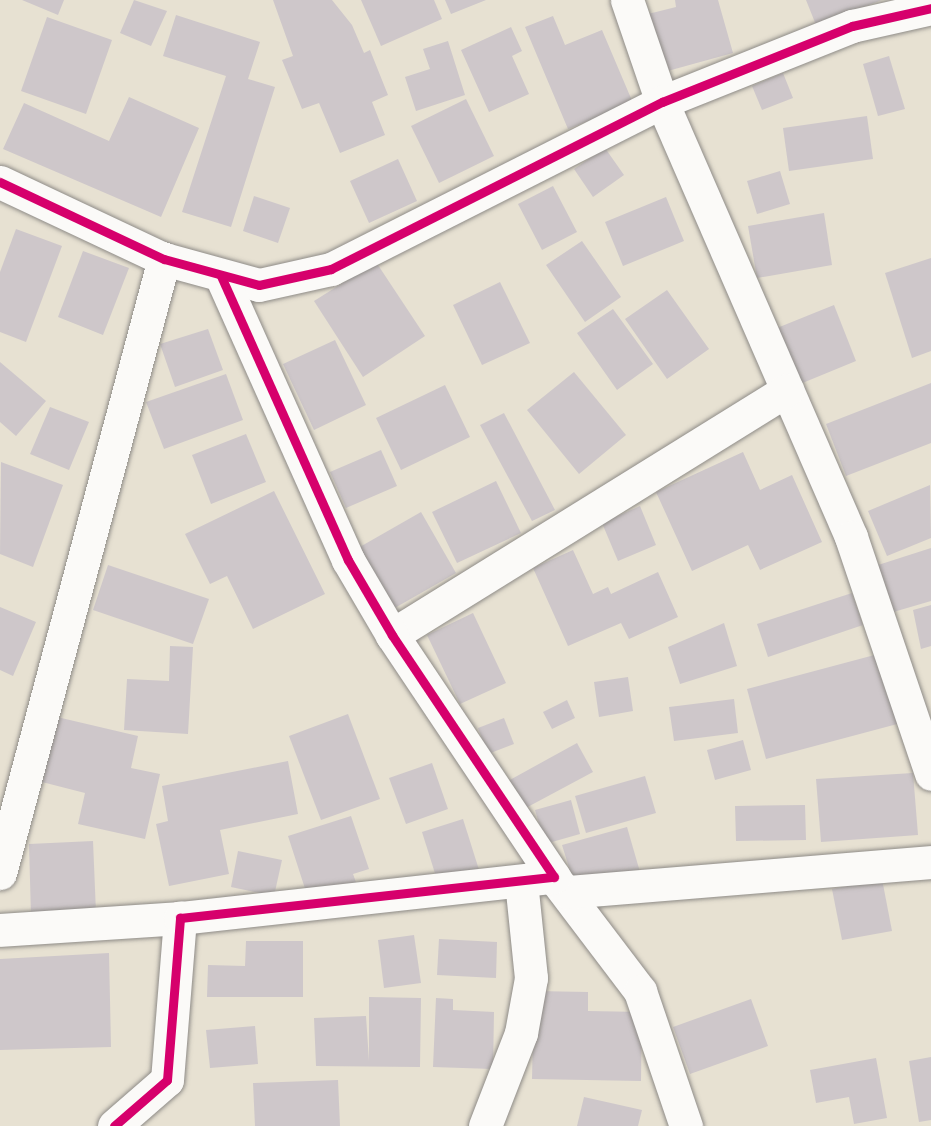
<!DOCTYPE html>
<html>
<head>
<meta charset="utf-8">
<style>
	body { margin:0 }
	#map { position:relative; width:931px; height:1126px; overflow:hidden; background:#e7e1d2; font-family:"Libre Bodoni",serif }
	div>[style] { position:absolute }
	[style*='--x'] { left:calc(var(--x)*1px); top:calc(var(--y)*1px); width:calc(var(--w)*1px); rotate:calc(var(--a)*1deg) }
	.building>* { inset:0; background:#cec7ca }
	.roads { filter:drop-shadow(0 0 2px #8e8b87) drop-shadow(0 0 2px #8e8b87) }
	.minor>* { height:33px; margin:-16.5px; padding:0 16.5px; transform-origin:16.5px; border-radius:16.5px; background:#fbfaf8 }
	.cycleway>* { height:9px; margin:-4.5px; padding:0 4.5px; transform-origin:4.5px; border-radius:4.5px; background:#d6006c }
	span { translate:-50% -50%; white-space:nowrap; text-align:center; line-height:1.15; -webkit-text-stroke:4.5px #fdfcf7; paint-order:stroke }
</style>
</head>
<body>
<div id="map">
	<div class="building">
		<div style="clip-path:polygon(22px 0,64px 0,58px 15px)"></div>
		<div style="clip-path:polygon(134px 0,167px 11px,151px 46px,120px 33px)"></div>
		<div style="clip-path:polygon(273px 0,332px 0,352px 25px,364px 53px,370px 50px,388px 95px,372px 102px,385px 135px,340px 153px,319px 103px,302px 109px,282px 60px,293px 56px)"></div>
		<div style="clip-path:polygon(361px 0,434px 0,442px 19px,381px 46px)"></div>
		<div style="clip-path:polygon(445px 0,486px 0,451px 14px)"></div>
		<div style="clip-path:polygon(675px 0,718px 0,733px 53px,664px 72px,648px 14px,676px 7px)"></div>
		<div style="clip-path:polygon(806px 0,882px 0,816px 25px)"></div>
		<div style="clip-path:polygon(176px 15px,260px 42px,248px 79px,275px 87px,231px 227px,182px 212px,226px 76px,163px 56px)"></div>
		<div style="clip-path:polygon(553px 16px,565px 45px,602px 30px,633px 103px,568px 129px,525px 27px)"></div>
		<div style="clip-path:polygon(47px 17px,112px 40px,86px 114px,21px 91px)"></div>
		<div style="clip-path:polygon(511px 27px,522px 51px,512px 56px,529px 94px,489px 112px,461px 50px)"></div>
		<div style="clip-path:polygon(448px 41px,465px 95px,416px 111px,405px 77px,430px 69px,423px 49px)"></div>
		<div style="clip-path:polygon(889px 56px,905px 109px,878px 116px,863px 64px)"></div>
		<div style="clip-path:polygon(783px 73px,793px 98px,762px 110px,752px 86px)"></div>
		<div style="clip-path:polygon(129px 97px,199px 128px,161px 217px,3px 149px,24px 103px,109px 141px)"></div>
		<div style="clip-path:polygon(466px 99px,494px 156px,439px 183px,411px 126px)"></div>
		<div style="clip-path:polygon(867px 116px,873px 159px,789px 171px,783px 128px)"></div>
		<div style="clip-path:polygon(605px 148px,624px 175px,593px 197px,574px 169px)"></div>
		<div style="clip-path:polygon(398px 159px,417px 201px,369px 223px,350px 181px)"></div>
		<div style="clip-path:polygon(780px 171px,790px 204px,757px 214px,747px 181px)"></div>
		<div style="clip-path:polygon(553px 186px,577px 232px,542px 250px,518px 204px)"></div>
		<div style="clip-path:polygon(254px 196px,290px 208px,278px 243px,243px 231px)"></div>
		<div style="clip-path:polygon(666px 197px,684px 241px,623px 266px,605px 222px)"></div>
		<div style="clip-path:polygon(824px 213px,832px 265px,757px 278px,748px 226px)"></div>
		<div style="clip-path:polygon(16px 229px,62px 246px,26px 342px,0 332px,0 272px)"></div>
		<div style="clip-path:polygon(582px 241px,621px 297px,585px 322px,546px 265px)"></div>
		<div style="clip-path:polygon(83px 251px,129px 268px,103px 335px,58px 317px)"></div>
		<div style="clip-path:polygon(931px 258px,931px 351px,912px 358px,885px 273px)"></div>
		<div style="clip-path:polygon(376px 262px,425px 336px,363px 377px,314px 301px)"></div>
		<div style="clip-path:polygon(500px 282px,530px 343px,482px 365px,453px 305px)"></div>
		<div style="clip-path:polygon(667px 290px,709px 349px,667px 379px,625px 319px)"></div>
		<div style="clip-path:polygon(834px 305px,856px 361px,800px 384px,777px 328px)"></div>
		<div style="clip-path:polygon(613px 309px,653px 364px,617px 390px,577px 333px)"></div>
		<div style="clip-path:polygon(208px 329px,223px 370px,175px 387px,160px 344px)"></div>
		<div style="clip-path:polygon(335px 340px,366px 405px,314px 430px,283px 364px)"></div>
		<div style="clip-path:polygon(0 362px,46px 401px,16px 436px,0 422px)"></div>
		<div style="clip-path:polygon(574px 372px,626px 435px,579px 474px,527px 410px)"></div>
		<div style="clip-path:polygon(226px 374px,243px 420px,164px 449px,146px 402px)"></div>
		<div style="clip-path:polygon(931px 383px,931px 443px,846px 476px,826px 424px)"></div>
		<div style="clip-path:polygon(445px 385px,470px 437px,401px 470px,376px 418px)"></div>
		<div style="clip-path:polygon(50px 407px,89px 422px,69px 470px,30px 454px)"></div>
		<div style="clip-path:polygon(504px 413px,555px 510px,532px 521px,480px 425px)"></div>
		<div style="clip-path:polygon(246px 434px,266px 482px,211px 504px,192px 455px)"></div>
		<div style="clip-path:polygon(381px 450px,397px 486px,346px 508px,330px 472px)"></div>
		<div style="clip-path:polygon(743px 452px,760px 490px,792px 475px,822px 542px,760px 570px,748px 545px,692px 571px,656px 492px)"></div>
		<div style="clip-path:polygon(1px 462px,63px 485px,33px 567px,0 554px)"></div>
		<div style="clip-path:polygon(496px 481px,521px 533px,457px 563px,432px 512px)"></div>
		<div style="clip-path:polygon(930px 485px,931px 538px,887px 556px,868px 511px)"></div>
		<div style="clip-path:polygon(274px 491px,325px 594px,253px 629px,227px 576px,210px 584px,185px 534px)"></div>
		<div style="clip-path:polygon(640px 506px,656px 545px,618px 561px,602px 523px)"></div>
		<div style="clip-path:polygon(421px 512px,456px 573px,393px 609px,358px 548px)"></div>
		<div style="clip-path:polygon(931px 548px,931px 601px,890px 613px,875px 566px)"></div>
		<div style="clip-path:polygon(573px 550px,593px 594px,608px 587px,611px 594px,658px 572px,678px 617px,629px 639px,621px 623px,568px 646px,533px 568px)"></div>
		<div style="clip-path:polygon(108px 565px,209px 599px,193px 644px,93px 610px)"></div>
		<div style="clip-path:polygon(852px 593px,863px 625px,768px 657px,757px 624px)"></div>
		<div style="clip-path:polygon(931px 605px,931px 646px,921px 649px,913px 610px)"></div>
		<div style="clip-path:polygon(0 607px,36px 622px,13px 676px,0 670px)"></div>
		<div style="clip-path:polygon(473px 613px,506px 683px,460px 704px,427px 635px)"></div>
		<div style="clip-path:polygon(724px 623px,737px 666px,680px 684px,668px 647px)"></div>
		<div style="clip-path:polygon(170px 646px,193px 647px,188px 734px,124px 730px,127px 679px,169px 681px)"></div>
		<div style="clip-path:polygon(882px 653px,901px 723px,766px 759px,747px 689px)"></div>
		<div style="clip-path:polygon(628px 677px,633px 711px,599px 717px,594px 682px)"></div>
		<div style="clip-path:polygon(734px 699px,738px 733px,674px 741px,669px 707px)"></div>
		<div style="clip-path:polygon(567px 700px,575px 718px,552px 729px,543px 712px)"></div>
		<div style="clip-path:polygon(348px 714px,380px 799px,321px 820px,289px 736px)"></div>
		<div style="clip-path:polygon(57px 717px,138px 736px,131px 768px,160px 774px,145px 839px,78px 824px,85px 793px,42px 782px)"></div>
		<div style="clip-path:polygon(504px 718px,514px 744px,488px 754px,478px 728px)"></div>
		<div style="clip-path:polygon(743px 740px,751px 770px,715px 780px,707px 750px)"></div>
		<div style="clip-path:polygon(577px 743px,593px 772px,522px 810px,506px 782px)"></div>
		<div style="clip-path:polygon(288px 761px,298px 814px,220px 830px,229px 874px,169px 886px,156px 824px,168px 821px,162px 786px)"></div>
		<div style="clip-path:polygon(432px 763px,448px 809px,406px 824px,389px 778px)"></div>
		<div style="clip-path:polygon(913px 773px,918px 835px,821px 842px,816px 779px)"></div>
		<div style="clip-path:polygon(645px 776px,656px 813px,586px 833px,575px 796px)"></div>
		<div style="clip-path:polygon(571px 800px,580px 834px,545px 844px,535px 810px)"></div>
		<div style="clip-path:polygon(805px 805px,806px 840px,736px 841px,735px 806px)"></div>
		<div style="clip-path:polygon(351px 816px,369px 869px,353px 874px,357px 885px,309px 901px,288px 836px)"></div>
		<div style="clip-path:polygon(463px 819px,480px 873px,439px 886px,422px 832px)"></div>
		<div style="clip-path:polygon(627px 827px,640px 872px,576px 890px,562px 845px)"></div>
		<div style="clip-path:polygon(93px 841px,96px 913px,31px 916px,29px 844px)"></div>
		<div style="clip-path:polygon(238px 851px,282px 860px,274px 896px,231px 887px)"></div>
		<div style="clip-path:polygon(882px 879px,892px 931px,842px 940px,832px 889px)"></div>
		<div style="clip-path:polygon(414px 935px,421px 983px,384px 988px,378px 940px)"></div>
		<div style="clip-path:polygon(439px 939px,497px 942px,496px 978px,437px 975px)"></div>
		<div style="clip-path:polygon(246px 941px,303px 941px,303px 997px,207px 997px,208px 965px,245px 966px)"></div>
		<div style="clip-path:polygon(109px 953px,111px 1047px,0 1050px,0 959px)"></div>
		<div style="clip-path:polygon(534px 991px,588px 992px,588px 1011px,642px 1012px,641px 1081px,532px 1079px)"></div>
		<div style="clip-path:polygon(369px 997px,421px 998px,420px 1067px,316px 1066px,314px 1018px,366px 1016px,369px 1061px)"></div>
		<div style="clip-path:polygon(436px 998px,453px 999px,453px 1010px,494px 1012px,493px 1069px,433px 1067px)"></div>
		<div style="clip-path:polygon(751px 999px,768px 1046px,690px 1074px,673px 1027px)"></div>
		<div style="clip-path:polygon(255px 1026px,258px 1064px,210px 1068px,206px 1030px)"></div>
		<div style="clip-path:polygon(931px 1057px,931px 1120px,919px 1122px,909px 1061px)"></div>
		<div style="clip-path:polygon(876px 1058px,887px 1118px,854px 1124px,849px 1097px,816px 1103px,810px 1070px)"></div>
		<div style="clip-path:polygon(338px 1080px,340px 1126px,255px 1126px,253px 1083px)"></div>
		<div style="clip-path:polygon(584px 1097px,642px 1110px,638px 1126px,577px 1126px)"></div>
	</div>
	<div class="roads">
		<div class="minor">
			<div style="--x:627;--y:0;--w:108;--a:71.1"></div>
			<div style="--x:662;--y:102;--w:474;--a:66.5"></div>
			<div style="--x:851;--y:537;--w:250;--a:71.3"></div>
			<div style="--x:0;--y:182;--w:181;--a:25.2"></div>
			<div style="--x:164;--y:259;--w:98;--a:15.3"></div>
			<div style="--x:259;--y:285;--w:74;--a:-12.5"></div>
			<div style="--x:331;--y:269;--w:371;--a:-26.8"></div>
			<div style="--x:662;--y:102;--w:205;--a:-21.8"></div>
			<div style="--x:852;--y:26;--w:81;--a:-12.8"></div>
			<div style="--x:392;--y:635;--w:465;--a:-31.8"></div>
			<div style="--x:0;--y:873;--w:636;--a:-75.05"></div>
			<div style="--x:555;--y:879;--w:141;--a:52.8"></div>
			<div style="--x:640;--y:991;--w:143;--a:71.2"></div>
			<div style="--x:567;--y:892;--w:365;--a:-4.7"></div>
			<div style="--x:0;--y:930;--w:180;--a:-3.8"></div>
			<div style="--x:114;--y:1126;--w:70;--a:-41"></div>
			<div style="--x:167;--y:1080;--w:163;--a:-85.4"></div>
			<div style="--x:180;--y:918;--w:376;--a:-6.3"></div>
			<div style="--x:554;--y:877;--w:291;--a:-123.8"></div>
			<div style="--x:392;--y:635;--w:87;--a:-120.4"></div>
			<div style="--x:348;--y:560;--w:311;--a:-114.1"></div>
			<div style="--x:485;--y:1126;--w:100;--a:-68.8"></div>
			<div style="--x:521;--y:1033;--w:56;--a:-79.7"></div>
			<div style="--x:531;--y:978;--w:97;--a:-95.9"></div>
		</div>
	</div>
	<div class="cycleway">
		<div style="--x:0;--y:182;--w:181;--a:25.2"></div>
		<div style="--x:164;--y:259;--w:98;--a:15.3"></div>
		<div style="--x:259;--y:285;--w:74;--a:-12.5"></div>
		<div style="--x:331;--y:269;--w:371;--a:-26.8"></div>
		<div style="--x:662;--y:102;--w:205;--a:-21.8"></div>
		<div style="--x:852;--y:26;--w:81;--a:-12.8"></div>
		<div style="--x:114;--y:1126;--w:70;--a:-41"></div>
		<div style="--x:167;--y:1080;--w:163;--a:-85.4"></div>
		<div style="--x:180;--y:918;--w:376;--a:-6.3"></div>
		<div style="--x:554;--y:877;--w:291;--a:-123.8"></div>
		<div style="--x:392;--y:635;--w:87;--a:-120.4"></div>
		<div style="--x:348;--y:560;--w:311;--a:-114.1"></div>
	</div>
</div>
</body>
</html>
